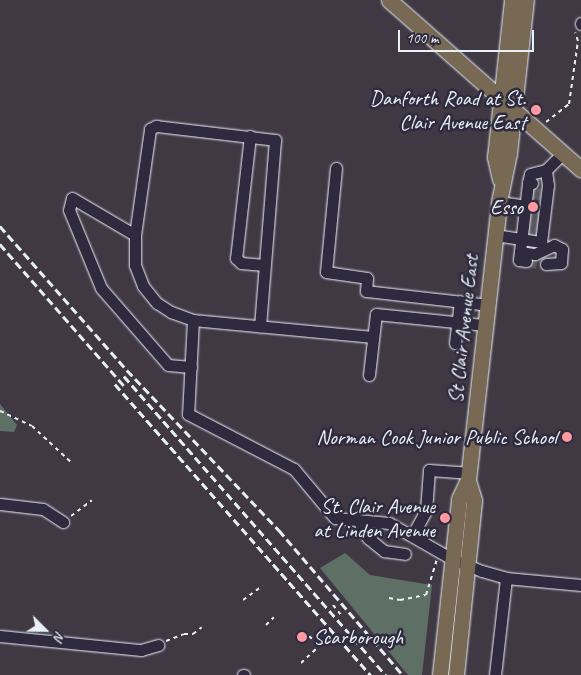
<!DOCTYPE html>
<html>
<head>
<meta charset="utf-8">
<style>
	body { margin:0 }
	#map { position:relative; width:581px; height:675px; overflow:hidden; background:#403944; font-family:Caveat,sans-serif }
	div>[style] { position:absolute }
	[style*='--x'] { left:calc(var(--x)*1px); top:calc(var(--y)*1px); width:calc(var(--w)*1px); rotate:calc(var(--a)*1deg) }
	.green>* { inset:0; background:#5e6f66 }
	.minor-tunnel>* { height:11px; margin-top:-5.5px; transform-origin:0; background:repeating-linear-gradient(90deg,#59555f 0 11px,transparent 0 16.5px) }
	.path>* { height:2px; margin-top:-1px; transform-origin:0; background:repeating-linear-gradient(90deg,#e8f1f8 0 4px,transparent 0 8px) }
	.roads { filter:drop-shadow(0 0 1px #e8f1f8) drop-shadow(0 0 1px #e8f1f8) }
	.minor>* { height:11px; margin:-5.5px; padding:0 5.5px; transform-origin:5.5px; border-radius:5.5px; background:#2f2a3d }
	.major>* { height:15px; margin:-7.5px; padding:0 7.5px; transform-origin:7.5px; border-radius:7.5px; background:#776954 }
	.rail>* { height:2.5px; margin-top:-1.25px; transform-origin:0; background:repeating-linear-gradient(90deg,#e8f1f8 0 8px,transparent 0 12px) }
	.dots>* { width:14px; height:14px; translate:-50% -50%; box-sizing:border-box; border:2px solid #2f2a3d; border-radius:50% }
	span { translate:-50% -50%; white-space:nowrap; text-align:center; line-height:1.15; -webkit-text-stroke:5px #2f2a3d; paint-order:stroke }
	.poi-label { font-size:21px; color:#e8f1f8 }
	.right { translate:-100% -50%; text-align:right }
	.left { translate:0 -50%; text-align:left }
	.street-label { font-size:21px; color:#e8f1f8 }
	.north { position:absolute; left:20px; top:605px; width:50px; height:50px; -webkit-text-stroke:4px #2f2a3d; paint-order:stroke; rotate:113deg; font-size:14px; font-weight:700; line-height:20px; text-align:center; color:#e8f1f8 }
	.north::after { content:''; display:block; margin:auto; width:18px; height:22px; background:#e8f1f8; clip-path:polygon(50% 0,100% 100%,50% 72%,0 100%) }
	.scale { position:absolute; left:398px; top:30px; width:136px; height:22px; box-sizing:border-box; border:2px solid #e8f1f8; border-top:0; padding-left:6px; font-size:15px; line-height:18px; white-space:nowrap; color:#e8f1f8; -webkit-text-stroke:4px #2f2a3d; paint-order:stroke }
</style>
</head>
<body>
<div id="map">
	<div class="green">
		<div style="clip-path:polygon(0 404px,17px 425px,14px 432px,0 431px)"></div>
		<div style="clip-path:polygon(345px 553px,370px 575px,432px 585px,422px 675px,408px 675px,320px 568px)"></div>
	</div>
	<div class="minor-tunnel">
		<div style="--x:531;--y:193;--w:10;--a:6"></div>
		<div style="--x:528;--y:215;--w:11;--a:5"></div>
		<div style="--x:527;--y:224;--w:11;--a:5"></div>
		<div style="--x:526;--y:234;--w:11;--a:5"></div>
		<div style="--x:526;--y:261;--w:20;--a:9"></div>
	</div>
	<div class="path">
		<div style="--x:546;--y:122;--w:29;--a:-38"></div>
		<div style="--x:569;--y:104;--w:64;--a:-81.9"></div>
		<div style="--x:578;--y:41;--w:9;--a:-108"></div>
		<div style="--x:0;--y:411;--w:35;--a:25"></div>
		<div style="--x:32;--y:426;--w:54;--a:42.8"></div>
		<div style="--x:71;--y:516;--w:26;--a:-37"></div>
		<div style="--x:389;--y:598;--w:11;--a:10"></div>
		<div style="--x:400;--y:600;--w:26;--a:-11"></div>
		<div style="--x:426;--y:595;--w:37;--a:-73"></div>
		<div style="--x:243;--y:600;--w:24;--a:-36"></div>
		<div style="--x:333;--y:605;--w:14;--a:51"></div>
		<div style="--x:266;--y:625;--w:11;--a:-45"></div>
		<div style="--x:309;--y:636;--w:4;--a:45"></div>
		<div style="--x:166;--y:641;--w:19;--a:-21"></div>
		<div style="--x:184;--y:634;--w:9;--a:0"></div>
		<div style="--x:193;--y:634;--w:11;--a:-38"></div>
		<div style="--x:301;--y:663;--w:23;--a:-43"></div>
		<div style="--x:318;--y:647;--w:5;--a:-127"></div>
	</div>
	<div class="roads">
		<div class="minor">
			<div style="--x:581;--y:24;--w:1;--a:-90"></div>
			<div style="--x:250;--y:136;--w:123;--a:96.5"></div>
			<div style="--x:236;--y:258;--w:7;--a:45"></div>
			<div style="--x:241;--y:263;--w:23;--a:5"></div>
			<div style="--x:336;--y:168;--w:104;--a:95.5"></div>
			<div style="--x:326;--y:272;--w:41;--a:8.3"></div>
			<div style="--x:367;--y:278;--w:13;--a:94"></div>
			<div style="--x:366;--y:291;--w:123;--a:6.5"></div>
			<div style="--x:528;--y:183;--w:9;--a:-77"></div>
			<div style="--x:530;--y:174;--w:16;--a:-14"></div>
			<div style="--x:499;--y:202;--w:30;--a:8"></div>
			<div style="--x:135;--y:235;--w:107;--a:-81.9"></div>
			<div style="--x:150;--y:129;--w:7;--a:-27"></div>
			<div style="--x:156;--y:126;--w:120;--a:6.7"></div>
			<div style="--x:275;--y:140;--w:187;--a:94.6"></div>
			<div style="--x:495;--y:235;--w:47;--a:8.7"></div>
			<div style="--x:541;--y:242;--w:57;--a:-83"></div>
			<div style="--x:548;--y:185;--w:15;--a:-98"></div>
			<div style="--x:546;--y:170;--w:23;--a:-45"></div>
			<div style="--x:520;--y:252;--w:15;--a:8"></div>
			<div style="--x:535;--y:254;--w:21;--a:-25"></div>
			<div style="--x:554;--y:245;--w:9;--a:27"></div>
			<div style="--x:562;--y:249;--w:14;--a:94"></div>
			<div style="--x:561;--y:263;--w:15;--a:176"></div>
			<div style="--x:526;--y:261;--w:7;--a:-172"></div>
			<div style="--x:519;--y:260;--w:78;--a:-83.3"></div>
			<div style="--x:528;--y:183;--w:4;--a:0"></div>
			<div style="--x:373;--y:337;--w:181;--a:-174.6"></div>
			<div style="--x:193;--y:320;--w:94;--a:93"></div>
			<div style="--x:188;--y:414;--w:119;--a:27.4"></div>
			<div style="--x:294;--y:469;--w:64;--a:50.1"></div>
			<div style="--x:335;--y:518;--w:54;--a:5.3"></div>
			<div style="--x:389;--y:523;--w:73;--a:29.7"></div>
			<div style="--x:452;--y:559;--w:32;--a:22"></div>
			<div style="--x:482;--y:571;--w:25;--a:16"></div>
			<div style="--x:506;--y:578;--w:75;--a:5.3"></div>
			<div style="--x:455;--y:343;--w:42;--a:-83.2"></div>
			<div style="--x:191;--y:367;--w:23;--a:-175"></div>
			<div style="--x:168;--y:365;--w:102;--a:-131"></div>
			<div style="--x:101;--y:288;--w:84;--a:-112.3"></div>
			<div style="--x:69;--y:210;--w:12;--a:-76"></div>
			<div style="--x:72;--y:198;--w:73;--a:30.4"></div>
			<div style="--x:135;--y:235;--w:30;--a:90"></div>
			<div style="--x:135;--y:265;--w:22;--a:69"></div>
			<div style="--x:143;--y:286;--w:22;--a:51"></div>
			<div style="--x:157;--y:303;--w:17;--a:33"></div>
			<div style="--x:171;--y:312;--w:23;--a:20"></div>
			<div style="--x:369;--y:375;--w:61;--a:-83.5"></div>
			<div style="--x:376;--y:314;--w:110;--a:5.8"></div>
			<div style="--x:0;--y:504;--w:43;--a:6.6"></div>
			<div style="--x:43;--y:509;--w:24;--a:33"></div>
			<div style="--x:358;--y:520;--w:21;--a:61"></div>
			<div style="--x:368;--y:538;--w:21;--a:39"></div>
			<div style="--x:384;--y:551;--w:21;--a:8"></div>
			<div style="--x:413;--y:534;--w:26;--a:-61"></div>
			<div style="--x:426;--y:511;--w:41;--a:-85.8"></div>
			<div style="--x:429;--y:470;--w:39;--a:4"></div>
			<div style="--x:0;--y:636;--w:142;--a:5.7"></div>
			<div style="--x:141;--y:650;--w:18;--a:-16"></div>
			<div style="--x:243;--y:675;--w:1;--a:0"></div>
			<div style="--x:495;--y:675;--w:98;--a:-83.5"></div>
		</div>
		<div class="major">
			<div style="--x:389;--y:0;--w:256;--a:41.4"></div>
			<div style="--x:500;--y:179;--w:23;--a:-103"></div>
			<div style="--x:495;--y:157;--w:158;--a:-83.8"></div>
			<div style="--x:440;--y:675;--w:177;--a:-83.8"></div>
			<div style="--x:459;--y:499;--w:21;--a:-65"></div>
			<div style="--x:468;--y:480;--w:280;--a:-83.6"></div>
			<div style="--x:499;--y:202;--w:50;--a:-78.5"></div>
			<div style="--x:509;--y:153;--w:154;--a:-83.7"></div>
			<div style="--x:456;--y:675;--w:176;--a:-84.1"></div>
			<div style="--x:474;--y:500;--w:21;--a:-107"></div>
		</div>
	</div>
	<div class="rail">
		<div style="--x:0;--y:226;--w:192;--a:48.6"></div>
		<div style="--x:127;--y:370;--w:221;--a:46.5"></div>
		<div style="--x:279;--y:530;--w:191;--a:49.5"></div>
		<div style="--x:0;--y:244;--w:190;--a:48.8"></div>
		<div style="--x:124;--y:376;--w:398;--a:48.8"></div>
		<div style="--x:115;--y:384;--w:388;--a:48.7"></div>
	</div>
	<div class="dots">
		<div style="left:536px;top:110px;background:#ff9aa2"></div>
		<div style="left:533px;top:207px;background:#ff9aa2"></div>
		<div style="left:567px;top:437px;background:#ff9aa2"></div>
		<div style="left:445px;top:518px;background:#ff9aa2"></div>
		<div style="left:302px;top:637px;background:#ff9aa2"></div>
	</div>
	<div class="poi-label">
		<span class="right" style="left:526px;top:110px">Danforth Road at St.<br>Clair Avenue East</span>
		<span class="right" style="left:523px;top:207px">Esso</span>
		<span class="right" style="left:557px;top:437px">Norman Cook Junior Public School</span>
		<span class="right" style="left:435px;top:518px">St. Clair Avenue<br>at Linden Avenue</span>
		<span class="left" style="left:313px;top:637px">Scarborough</span>
	</div>
	<div class="street-label">
		<span style="left:463px;top:329px;rotate:-84deg">St Clair Avenue East</span>
	</div>
	<div class="north">N</div>
	<div class="scale">100 m</div>
</div>
</body>
</html>
